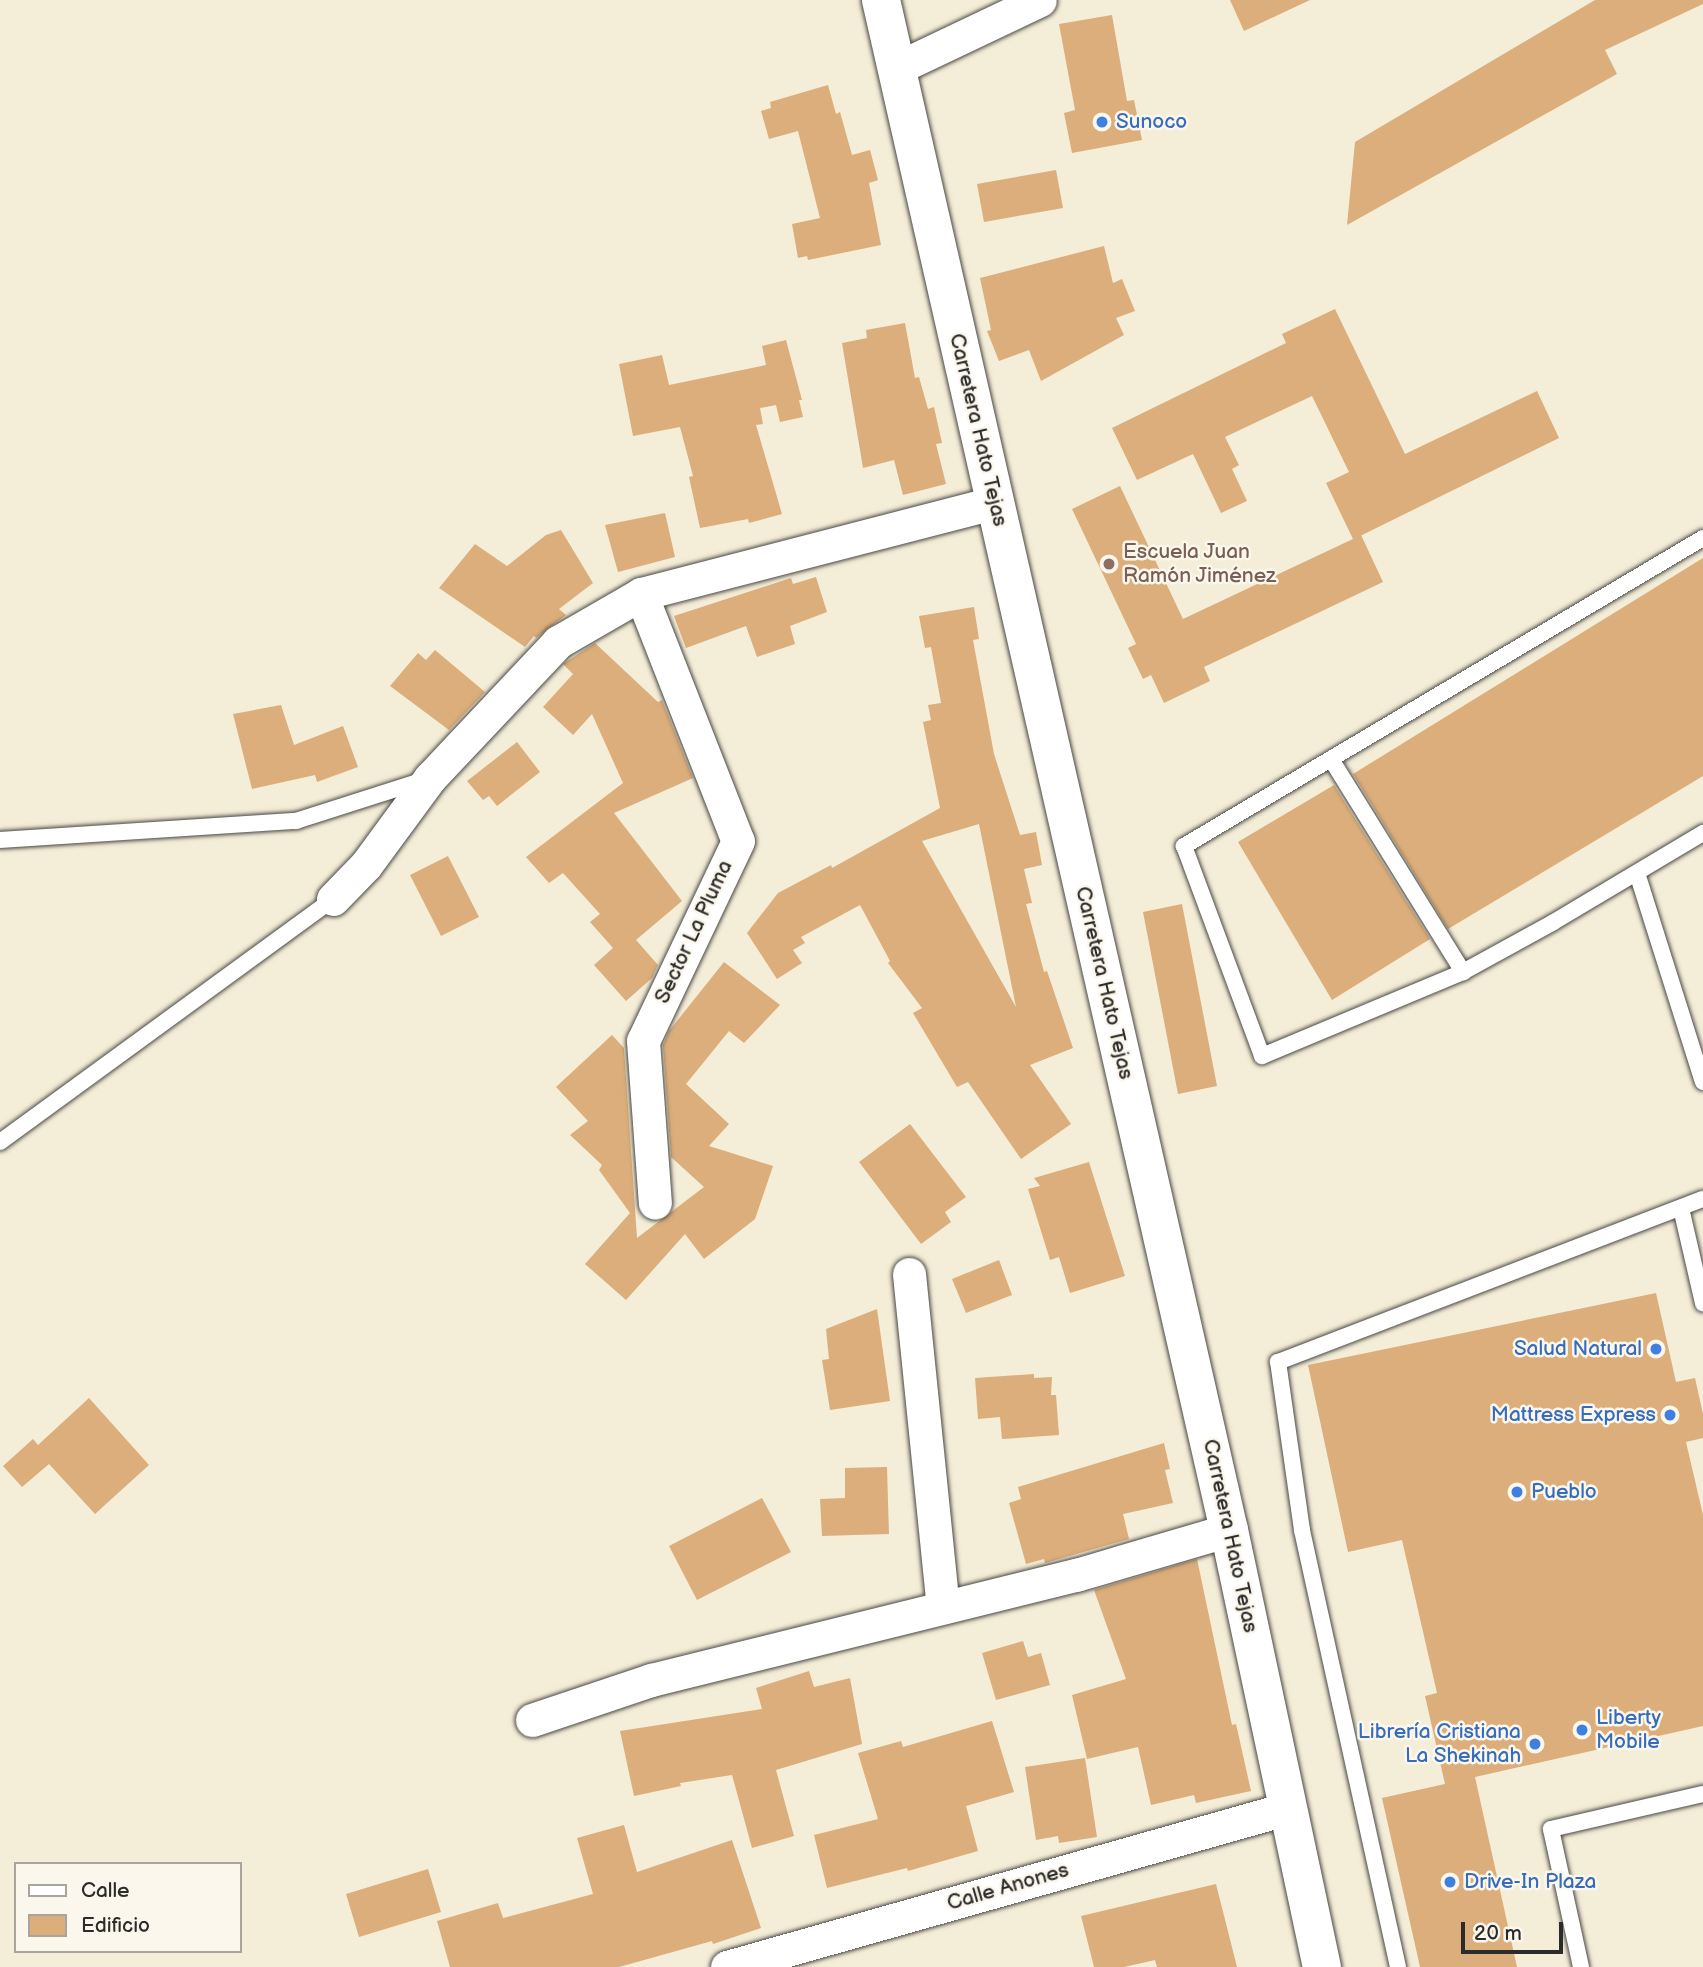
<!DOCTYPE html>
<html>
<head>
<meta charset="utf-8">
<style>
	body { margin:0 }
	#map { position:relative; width:1703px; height:1967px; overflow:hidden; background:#f4edd7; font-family:"Balsamiq Sans",sans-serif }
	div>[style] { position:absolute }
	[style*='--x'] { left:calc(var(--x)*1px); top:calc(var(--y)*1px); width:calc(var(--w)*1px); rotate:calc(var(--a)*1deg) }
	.building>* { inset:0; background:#dcae7b }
	.roads { filter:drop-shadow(0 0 2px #494845) drop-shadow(0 0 2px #494845) }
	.service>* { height:16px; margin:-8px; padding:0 8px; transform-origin:8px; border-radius:8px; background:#fff }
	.minor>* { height:33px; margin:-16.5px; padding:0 16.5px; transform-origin:16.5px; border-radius:16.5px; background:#fff }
	.tertiary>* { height:38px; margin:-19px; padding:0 19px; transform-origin:19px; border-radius:19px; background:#fff }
	.dots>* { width:19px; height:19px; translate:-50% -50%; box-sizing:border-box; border:4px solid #fbf7ec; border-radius:50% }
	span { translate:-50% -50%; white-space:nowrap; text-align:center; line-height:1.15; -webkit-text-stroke:5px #fbf7ec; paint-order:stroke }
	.shop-label { font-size:21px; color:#366cbe }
	.left { translate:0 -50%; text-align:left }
	.right { translate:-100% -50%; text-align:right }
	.street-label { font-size:21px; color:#2b2b2b }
	.education-label { font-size:21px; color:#785e54 }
	.legend { position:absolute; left:14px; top:1862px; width:228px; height:91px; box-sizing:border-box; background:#fbf7ec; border:2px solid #a8a59f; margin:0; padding:9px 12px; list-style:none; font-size:21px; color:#2b2b2b }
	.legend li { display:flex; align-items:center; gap:14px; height:35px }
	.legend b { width:35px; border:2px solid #a8a59f }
	.scale { position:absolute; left:1461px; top:1922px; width:102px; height:32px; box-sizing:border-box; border:4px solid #2b2b2b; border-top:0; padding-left:9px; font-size:21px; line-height:24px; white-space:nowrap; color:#2b2b2b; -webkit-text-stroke:5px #fbf7ec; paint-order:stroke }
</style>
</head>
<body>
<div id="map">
	<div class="building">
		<div style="clip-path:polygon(1230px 0,1310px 0,1244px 31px)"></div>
		<div style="clip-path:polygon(1595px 0,1703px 0,1703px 4px,1605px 50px,1617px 74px,1347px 225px,1355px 142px)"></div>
		<div style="clip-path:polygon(1112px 15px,1127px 101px,1134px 100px,1142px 140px,1072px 153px,1064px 113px,1075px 110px,1059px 24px)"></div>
		<div style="clip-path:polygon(828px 85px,836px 114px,840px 112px,852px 155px,870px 150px,878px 180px,869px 183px,881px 245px,808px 260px,807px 256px,798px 258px,792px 224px,820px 218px,798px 131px,769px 139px,761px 111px,771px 108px,770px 102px)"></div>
		<div style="clip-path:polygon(1056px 170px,1063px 208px,984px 222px,977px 184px)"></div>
		<div style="clip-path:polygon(1104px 246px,1113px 283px,1122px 279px,1135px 311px,1116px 318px,1124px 335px,1041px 381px,1029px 350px,999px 361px,987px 331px,991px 330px,980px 278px)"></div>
		<div style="clip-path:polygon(1335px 309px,1405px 454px,1537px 391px,1559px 438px,1354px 539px,1361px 535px,1383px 582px,1204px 667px,1210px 681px,1164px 703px,1151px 675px,1143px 679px,1128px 648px,1136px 644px,1072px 509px,1120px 486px,1183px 619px,1353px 539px,1326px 483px,1349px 472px,1312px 396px,1225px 437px,1239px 465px,1232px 469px,1247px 501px,1221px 513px,1193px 454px,1137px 480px,1112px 428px,1286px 343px,1282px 334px)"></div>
		<div style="clip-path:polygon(905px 323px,915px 378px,919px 377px,928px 409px,934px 407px,942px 443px,936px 444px,946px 484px,903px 495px,894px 460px,863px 468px,842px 343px,867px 338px,866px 330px)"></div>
		<div style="clip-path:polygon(786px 340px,802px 400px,799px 400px,803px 417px,780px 422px,776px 405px,760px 408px,763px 424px,756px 425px,782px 514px,749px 523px,748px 519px,700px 528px,689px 477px,693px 476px,680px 427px,633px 436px,619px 364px,662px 355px,669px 385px,766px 365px,762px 346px)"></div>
		<div style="clip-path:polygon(665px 513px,675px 557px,618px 572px,605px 525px)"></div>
		<div style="clip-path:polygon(561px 530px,593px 583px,559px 609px,566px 615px,536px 638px,534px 636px,525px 647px,439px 588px,475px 544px,507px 566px,546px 535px)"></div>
		<div style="clip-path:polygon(1703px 558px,1703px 776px,1448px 929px,1353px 774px)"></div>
		<div style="clip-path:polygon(816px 577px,827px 612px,790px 626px,795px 644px,757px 657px,746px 626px,686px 648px,674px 616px,791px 578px,793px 584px)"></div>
		<div style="clip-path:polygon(evenodd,974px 607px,979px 639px,973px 640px,994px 754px,1020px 835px,1036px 832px,1042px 865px,1024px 869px,1032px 903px,1026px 904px,1044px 972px,1047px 971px,1073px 1048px,1030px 1065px,1071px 1124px,1021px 1159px,968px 1082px,957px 1087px,913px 1013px,922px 1008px,888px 963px,890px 961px,860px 905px,801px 937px,805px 943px,793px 950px,802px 963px,777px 979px,747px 933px,778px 893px,831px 865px,832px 868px,940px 808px,923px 722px,931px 720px,928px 705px,941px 703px,931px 647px,925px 648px,919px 616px,974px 607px,979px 824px,1016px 1007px,922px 841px,979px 824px)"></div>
		<div style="clip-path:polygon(595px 643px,658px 702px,662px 700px,693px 778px,614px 813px,682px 901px,636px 940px,658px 965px,652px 978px,626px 1001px,594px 965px,613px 948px,590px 922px,600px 914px,563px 873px,549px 883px,526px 857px,623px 783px,592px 714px,573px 735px,543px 707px,573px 674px,563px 664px)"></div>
		<div style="clip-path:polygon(435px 650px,485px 692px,449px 730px,390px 686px,418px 653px,426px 660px)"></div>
		<div style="clip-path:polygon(281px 705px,294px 745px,343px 726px,358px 767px,317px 782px,315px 775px,252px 789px,233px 714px)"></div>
		<div style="clip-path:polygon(517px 742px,540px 772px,497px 806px,489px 796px,483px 800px,467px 781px)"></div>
		<div style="clip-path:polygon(1334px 785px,1430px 939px,1332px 1000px,1238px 842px)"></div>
		<div style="clip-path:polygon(448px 856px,479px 917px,441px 936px,410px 875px)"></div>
		<div style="clip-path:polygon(1182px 904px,1217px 1086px,1178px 1094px,1143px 912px)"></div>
		<div style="clip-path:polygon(724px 962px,780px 1005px,744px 1043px,729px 1031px,686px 1084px,729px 1124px,709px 1146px,773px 1166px,755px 1219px,704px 1259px,685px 1234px,626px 1300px,585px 1264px,630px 1213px,599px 1170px,602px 1165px,570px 1135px,588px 1121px,556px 1087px,612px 1035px,624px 1048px,637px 1238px,704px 1187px,671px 1157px,663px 1045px,669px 1031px)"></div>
		<div style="clip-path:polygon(910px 1124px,966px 1197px,945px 1212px,951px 1222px,921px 1244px,859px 1162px)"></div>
		<div style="clip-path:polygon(1089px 1162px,1125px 1276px,1070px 1293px,1059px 1257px,1050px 1260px,1028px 1189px,1040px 1186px,1034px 1178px)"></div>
		<div style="clip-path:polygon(999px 1260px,1012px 1295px,966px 1313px,952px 1279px)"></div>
		<div style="clip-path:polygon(1656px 1293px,1676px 1382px,1695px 1378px,1703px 1414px,1703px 1438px,1686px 1442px,1703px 1515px,1703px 1726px,1475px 1777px,1517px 1967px,1420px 1967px,1382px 1798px,1445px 1784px,1425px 1696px,1437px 1693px,1402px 1540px,1348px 1552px,1308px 1365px)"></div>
		<div style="clip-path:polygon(877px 1309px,890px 1401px,830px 1410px,822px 1360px,829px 1359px,826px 1329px)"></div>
		<div style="clip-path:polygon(1034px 1374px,1034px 1378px,1052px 1377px,1051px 1395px,1056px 1395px,1059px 1435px,1002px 1439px,1000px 1417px,978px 1419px,975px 1378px)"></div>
		<div style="clip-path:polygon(89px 1398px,149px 1465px,95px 1514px,49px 1464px,22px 1487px,3px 1466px,33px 1439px,38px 1445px)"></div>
		<div style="clip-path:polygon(1164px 1443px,1170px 1469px,1165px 1470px,1173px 1503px,1123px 1514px,1129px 1539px,1045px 1563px,1044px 1559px,1026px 1564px,1009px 1503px,1021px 1499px,1018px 1487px)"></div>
		<div style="clip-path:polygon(887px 1467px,889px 1534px,822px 1536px,820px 1499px,845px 1498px,845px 1468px)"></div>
		<div style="clip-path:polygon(762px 1498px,791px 1552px,697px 1600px,669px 1546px)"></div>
		<div style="clip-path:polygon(1197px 1559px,1232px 1725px,1236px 1724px,1251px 1791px,1196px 1803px,1194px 1795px,1151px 1805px,1138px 1747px,1087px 1759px,1072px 1695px,1126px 1679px,1094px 1590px)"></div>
		<div style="clip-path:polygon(1023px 1641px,1028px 1657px,1041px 1653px,1050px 1685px,996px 1700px,982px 1653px)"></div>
		<div style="clip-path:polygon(809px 1671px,814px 1687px,850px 1678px,862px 1744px,776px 1770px,794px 1836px,752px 1848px,732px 1775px,680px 1783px,681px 1786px,634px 1796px,620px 1731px,762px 1709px,756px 1688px)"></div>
		<div style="clip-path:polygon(992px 1721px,1014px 1792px,966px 1806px,978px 1851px,908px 1871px,907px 1868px,827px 1888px,814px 1835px,878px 1819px,858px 1753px,901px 1741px,903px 1747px)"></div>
		<div style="clip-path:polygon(1085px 1758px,1097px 1837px,1059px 1843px,1058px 1836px,1036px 1840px,1025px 1767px)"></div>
		<div style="clip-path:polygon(624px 1825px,637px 1872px,732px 1840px,761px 1928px,713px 1944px,712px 1941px,619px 1967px,450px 1967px,437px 1921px,498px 1903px,503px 1918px,593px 1894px,577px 1838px)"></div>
		<div style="clip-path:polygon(428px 1869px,441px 1912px,359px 1937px,346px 1894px)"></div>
		<div style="clip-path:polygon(1216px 1884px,1237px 1967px,1157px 1967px,1155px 1960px,1124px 1967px,1094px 1967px,1081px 1916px)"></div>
	</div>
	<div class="roads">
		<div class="service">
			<div style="--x:1703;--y:538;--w:604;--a:149.31"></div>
			<div style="--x:1184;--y:846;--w:224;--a:69.6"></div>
			<div style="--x:1262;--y:1056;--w:218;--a:-22.7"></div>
			<div style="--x:1463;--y:972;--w:102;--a:-28.8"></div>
			<div style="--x:1552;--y:923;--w:176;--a:-30.8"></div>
			<div style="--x:1331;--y:759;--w:251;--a:58.2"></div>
			<div style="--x:0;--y:840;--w:297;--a:-3.7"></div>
			<div style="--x:296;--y:821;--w:131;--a:-17.7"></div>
			<div style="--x:1637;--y:873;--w:219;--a:72.5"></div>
			<div style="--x:0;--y:1142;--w:412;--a:-36.1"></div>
			<div style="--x:1681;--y:1208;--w:98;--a:77"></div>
			<div style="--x:1398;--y:1967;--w:447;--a:-102.4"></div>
			<div style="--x:1302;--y:1530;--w:170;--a:-98.1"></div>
			<div style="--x:1278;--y:1362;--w:455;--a:-21"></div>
			<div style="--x:1581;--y:1967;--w:141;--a:-102.3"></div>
			<div style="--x:1551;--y:1829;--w:156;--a:-13"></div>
		</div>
		<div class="minor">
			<div style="--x:897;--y:68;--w:158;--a:-25.4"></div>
			<div style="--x:641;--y:594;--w:265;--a:68.6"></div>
			<div style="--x:738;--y:841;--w:221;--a:115.4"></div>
			<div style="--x:643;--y:1041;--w:162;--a:85.8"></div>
			<div style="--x:333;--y:899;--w:47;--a:-45.9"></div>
			<div style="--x:366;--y:865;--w:108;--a:-53.7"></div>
			<div style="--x:430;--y:778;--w:187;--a:-46.7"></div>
			<div style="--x:558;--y:642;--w:96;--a:-30"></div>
			<div style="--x:641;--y:594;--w:365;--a:-14.5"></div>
			<div style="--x:909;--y:1274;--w:334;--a:84.2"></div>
			<div style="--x:532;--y:1720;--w:126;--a:-18.6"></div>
			<div style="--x:651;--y:1680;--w:438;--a:-13.9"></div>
			<div style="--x:1076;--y:1575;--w:159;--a:-16.4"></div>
			<div style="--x:727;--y:1967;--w:584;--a:-15.8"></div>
		</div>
		<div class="tertiary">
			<div style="--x:881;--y:0;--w:1569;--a:77.19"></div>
			<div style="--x:1229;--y:1530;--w:447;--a:78"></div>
		</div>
	</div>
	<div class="dots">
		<div style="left:1102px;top:122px;background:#3f7fe0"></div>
		<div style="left:1109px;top:564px;background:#8d6e63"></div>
		<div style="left:1656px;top:1349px;background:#3f7fe0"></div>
		<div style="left:1670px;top:1415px;background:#3f7fe0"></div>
		<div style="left:1517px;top:1492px;background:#3f7fe0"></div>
		<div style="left:1582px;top:1730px;background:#3f7fe0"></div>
		<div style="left:1535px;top:1744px;background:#3f7fe0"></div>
		<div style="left:1450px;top:1882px;background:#3f7fe0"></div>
	</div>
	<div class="shop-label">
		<span class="left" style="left:1116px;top:122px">Sunoco</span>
		<span class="right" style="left:1642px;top:1349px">Salud Natural</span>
		<span class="right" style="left:1656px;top:1415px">Mattress Express</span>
		<span class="left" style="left:1531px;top:1492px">Pueblo</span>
		<span class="left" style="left:1596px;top:1730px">Liberty<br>Mobile</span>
		<span class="right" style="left:1521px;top:1744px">Librería Cristiana<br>La Shekinah</span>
		<span class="left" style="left:1464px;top:1882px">Drive-In Plaza</span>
	</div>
	<div class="street-label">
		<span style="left:978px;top:430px;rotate:77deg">Carretera Hato Tejas</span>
		<span style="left:694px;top:932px;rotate:-65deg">Sector La Pluma</span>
		<span style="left:1104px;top:983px;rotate:77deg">Carretera Hato Tejas</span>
		<span style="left:1230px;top:1536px;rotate:78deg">Carretera Hato Tejas</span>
		<span style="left:1008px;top:1887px;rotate:-16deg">Calle Anones</span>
	</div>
	<div class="education-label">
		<span class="left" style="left:1123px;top:564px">Escuela Juan<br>Ramón Jiménez</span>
	</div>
	<ul class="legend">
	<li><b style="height:9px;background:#fff"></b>Calle</li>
	<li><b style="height:19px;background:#dcae7b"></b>Edificio</li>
	</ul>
	<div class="scale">20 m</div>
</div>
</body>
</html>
